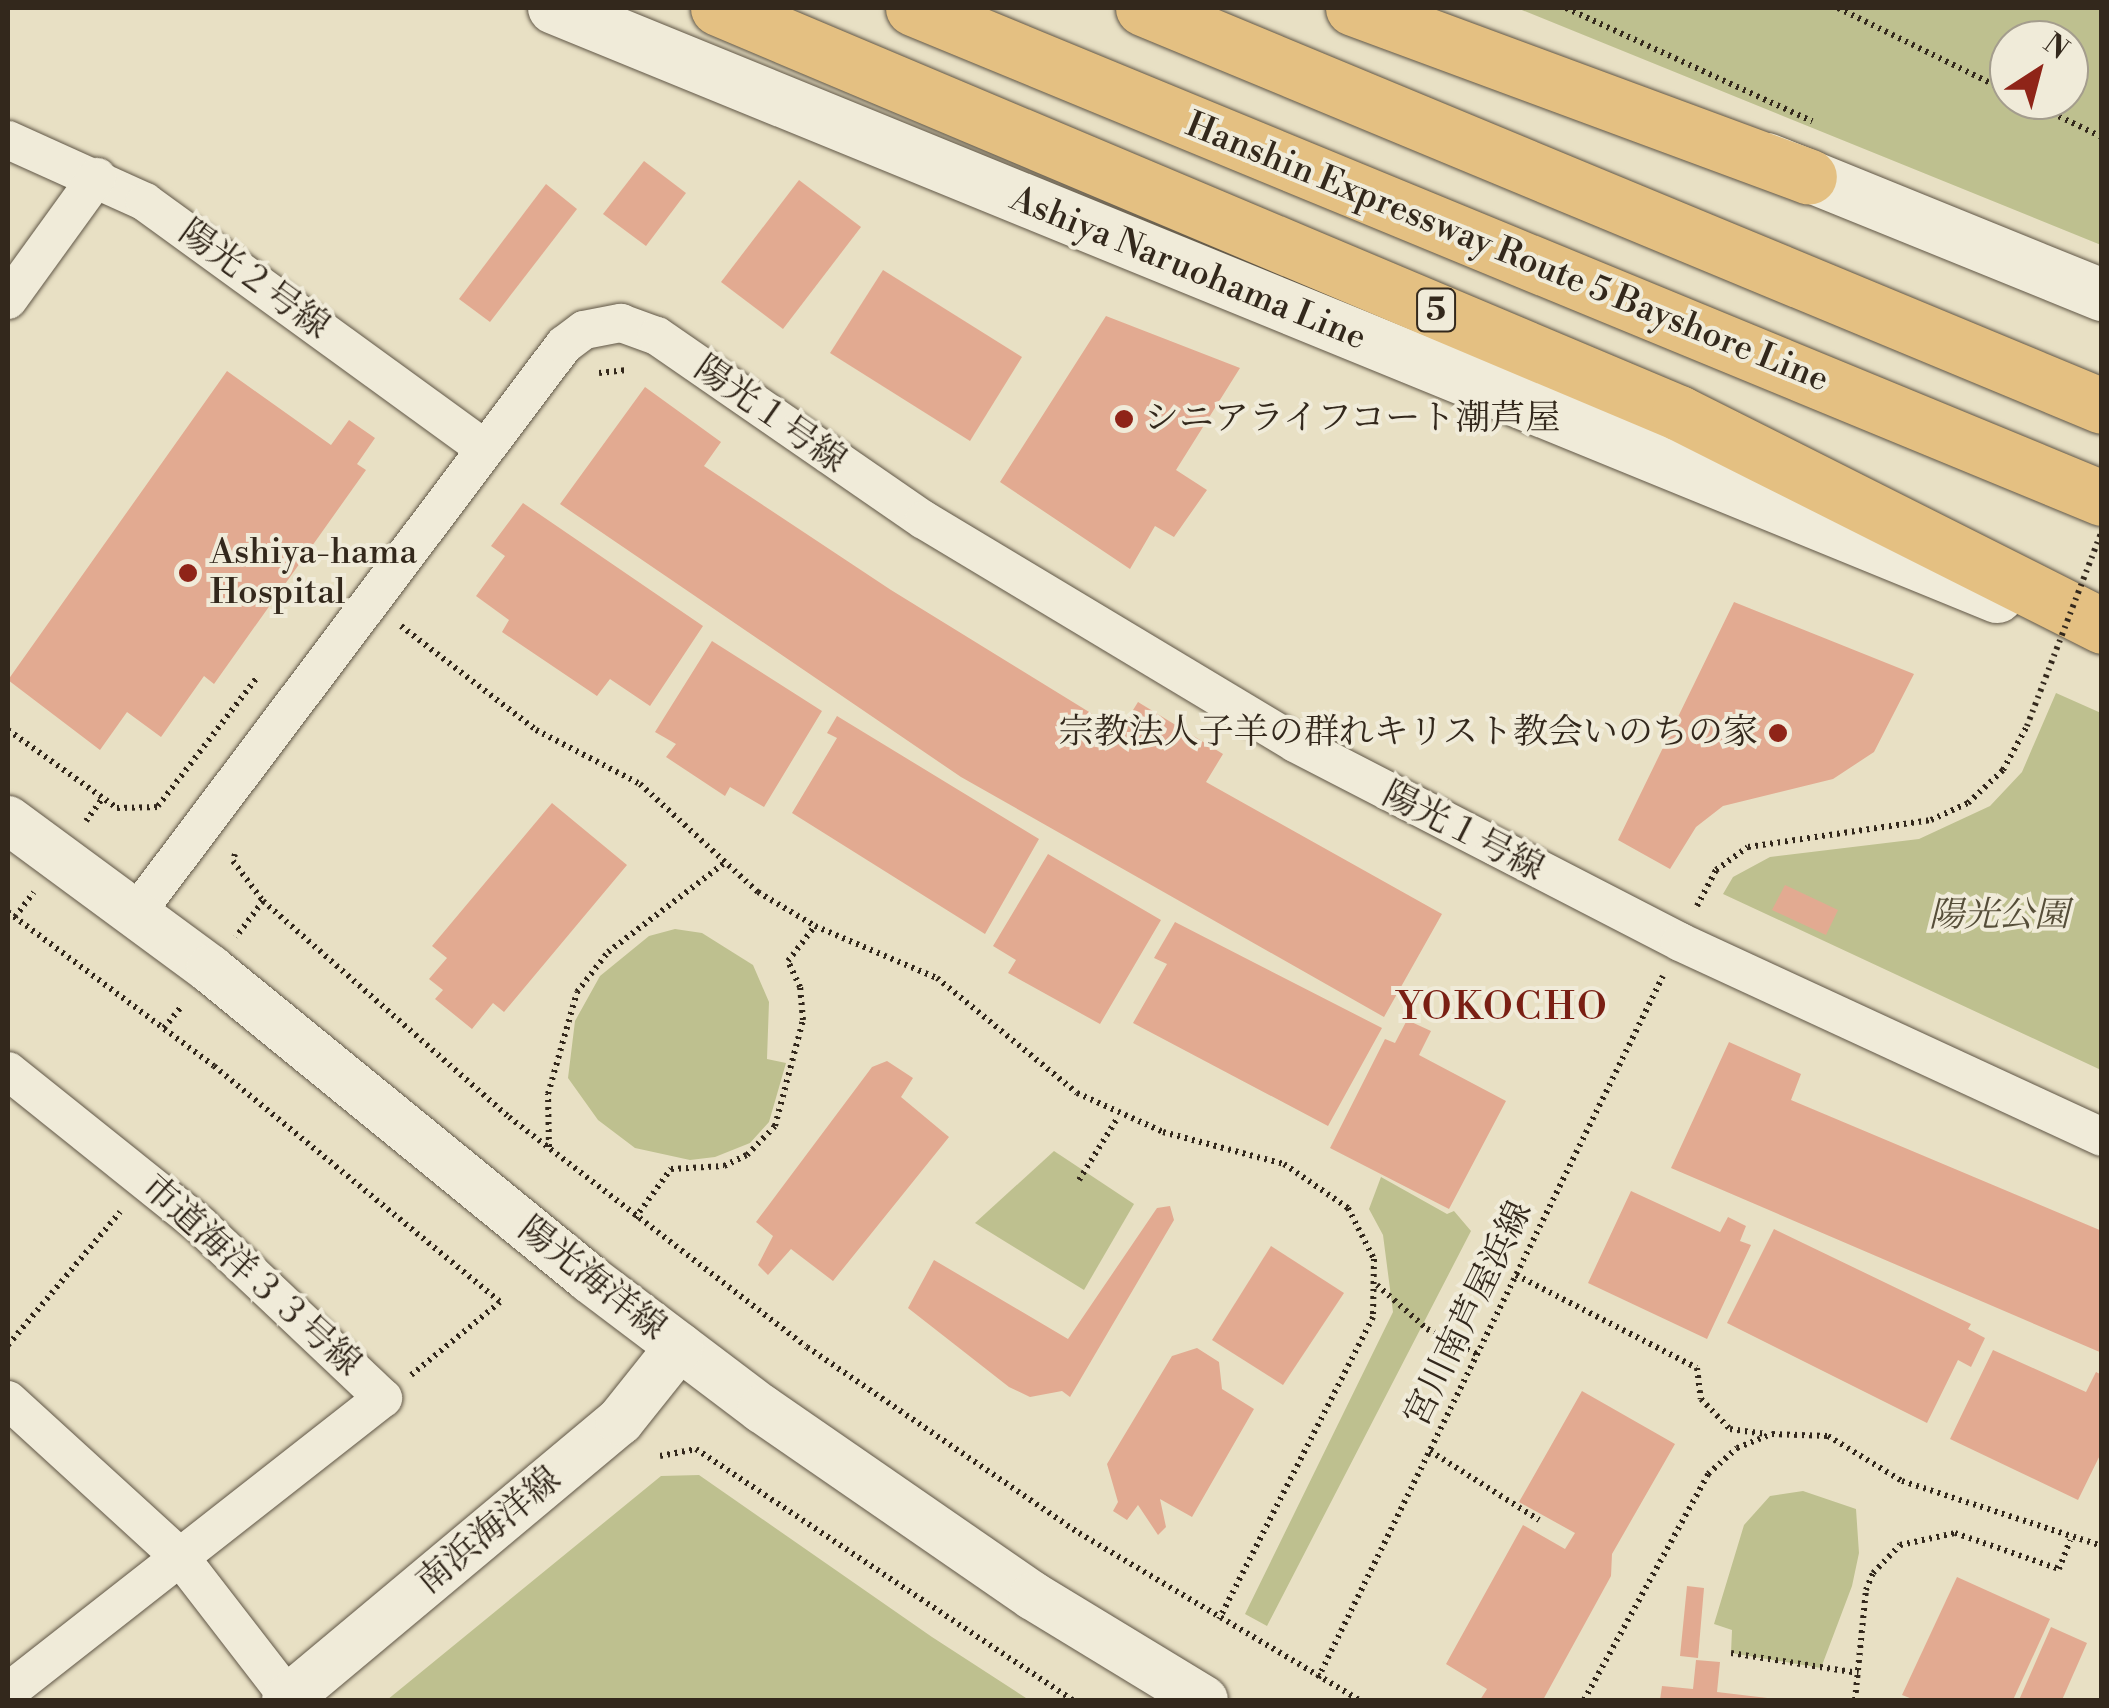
<!DOCTYPE html>
<html>
<head>
<meta charset="utf-8">
<style>
	body { margin:0 }
	#map { position:relative; width:2109px; height:1708px; overflow:hidden; background:#e8e0c4; font-family:"Libre Bodoni","Noto Serif JP",serif }
	div>[style] { position:absolute }
	[style*='--x'] { left:calc(var(--x)*1px); top:calc(var(--y)*1px); width:calc(var(--w)*1px); rotate:calc(var(--a)*1deg) }
	.green>* { inset:0; background:#bec08f }
	.building>* { inset:0; background:#e2aa91 }
	.path>* { height:6px; margin-top:-3px; transform-origin:0; background:repeating-linear-gradient(90deg,#33281c 0 2.5px,transparent 0 7.5px) }
	.roads { filter:drop-shadow(0 0 2px #605646) drop-shadow(0 0 2px #605646) }
	.minor>* { height:38px; margin:-19px; padding:0 19px; transform-origin:19px; border-radius:19px; background:#f0ebd9 }
	.tertiary>* { height:48px; margin:-24px; padding:0 24px; transform-origin:24px; border-radius:24px; background:#f0ebd9 }
	.secondary>* { height:52px; margin:-26px; padding:0 26px; transform-origin:26px; border-radius:26px; background:#f0ebd9 }
	.motorway>* { height:55px; margin:-27.5px; padding:0 27.5px; transform-origin:27.5px; border-radius:27.5px; background:#e4c082 }
	.path-bridge>* { height:6px; margin-top:-3px; transform-origin:0; background:repeating-linear-gradient(90deg,#33281c 0 2.5px,transparent 0 7.5px) }
	.dots>* { width:28px; height:28px; translate:-50% -50%; box-sizing:border-box; border:5px solid #f0ebd9; border-radius:50% }
	span { translate:-50% -50%; white-space:nowrap; text-align:center; line-height:1.15; -webkit-text-stroke:8px #f0ebd9; paint-order:stroke }
	.shield-label span { padding:2px 8px; background:#f0ebd9; border:2px solid; border-radius:8px; -webkit-text-stroke-width:0 }
	.shield-label { font-size:32px; color:#33281c; font-weight:700 }
	.street-label { font-size:35px; color:#33281c }
	.poi-label { font-size:35px; color:#33281c }
	.left { translate:0 -50%; text-align:left }
	.right { translate:-100% -50%; text-align:right }
	.park-label { font-size:35px; color:#564e39; font-style:italic }
	.neighbourhood-label { font-size:38px; color:#7a1f14; letter-spacing:2.5px }
	.frame { position:absolute; inset:0; border:10px solid #33281c; pointer-events:none }
	.north { position:absolute; left:1989px; top:20px; width:100px; height:100px; box-sizing:border-box; background:#f0ebd9; border:2px solid #a49d8d; border-radius:50%; rotate:36deg; font-size:28px; font-weight:700; line-height:40px; text-align:center; color:#33281c }
	.north::after { content:''; display:block; margin:auto; width:35px; height:45px; background:#8f2418; clip-path:polygon(50% 0,100% 100%,50% 72%,0 100%) }
</style>
</head>
<body>
<div id="map">
	<div class="green">
		<div style="clip-path:polygon(evenodd,1517px 8px,2101px 8px,2101px 246px,2101px 245px,1517px 8px,2009px 40px,2069px 40px,2069px 100px,2009px 100px,2009px 40px)"></div>
		<div style="clip-path:polygon(2056px 693px,2101px 713px,2101px 1070px,1723px 894px,1733px 877px,1770px 857px,1919px 839px,1990px 806px,2022px 772px)"></div>
		<div style="clip-path:polygon(675px 929px,702px 933px,753px 965px,769px 1002px,767px 1059px,786px 1063px,769px 1122px,750px 1143px,715px 1157px,690px 1160px,635px 1148px,598px 1120px,568px 1078px,575px 1021px,600px 976px,649px 936px)"></div>
		<div style="clip-path:polygon(1054px 1151px,1134px 1204px,1084px 1290px,975px 1223px)"></div>
		<div style="clip-path:polygon(1381px 1177px,1447px 1214px,1454px 1211px,1471px 1231px,1267px 1626px,1245px 1614px,1393px 1312px,1383px 1235px,1369px 1209px)"></div>
		<div style="clip-path:polygon(699px 1475px,932px 1637px,1029px 1700px,387px 1700px,661px 1476px)"></div>
		<div style="clip-path:polygon(1803px 1491px,1856px 1509px,1859px 1553px,1852px 1586px,1821px 1668px,1731px 1653px,1732px 1630px,1714px 1624px,1744px 1525px,1770px 1496px)"></div>
	</div>
	<div class="building">
		<div style="clip-path:polygon(644px 161px,686px 193px,646px 246px,603px 214px)"></div>
		<div style="clip-path:polygon(799px 180px,861px 227px,783px 329px,721px 282px)"></div>
		<div style="clip-path:polygon(546px 184px,577px 209px,490px 322px,459px 299px)"></div>
		<div style="clip-path:polygon(883px 270px,1022px 357px,970px 441px,830px 353px)"></div>
		<div style="clip-path:polygon(1106px 316px,1240px 368px,1176px 470px,1207px 490px,1174px 537px,1155px 526px,1130px 569px,1000px 482px)"></div>
		<div style="clip-path:polygon(227px 371px,331px 445px,349px 420px,375px 438px,357px 464px,366px 470px,214px 684px,204px 676px,161px 737px,127px 712px,100px 750px,8px 680px)"></div>
		<div style="clip-path:polygon(645px 387px,721px 442px,704px 466px,891px 590px,1120px 731px,1138px 702px,1223px 754px,1206px 782px,1442px 914px,1384px 1017px,961px 777px,560px 504px)"></div>
		<div style="clip-path:polygon(523px 503px,703px 626px,650px 706px,610px 679px,597px 696px,502px 632px,509px 620px,476px 596px,505px 556px,491px 546px)"></div>
		<div style="clip-path:polygon(1734px 602px,1914px 674px,1874px 752px,1833px 779px,1723px 806px,1696px 827px,1670px 869px,1618px 840px)"></div>
		<div style="clip-path:polygon(712px 641px,822px 711px,764px 807px,730px 787px,725px 796px,666px 757px,676px 744px,655px 732px)"></div>
		<div style="clip-path:polygon(837px 716px,1039px 839px,985px 934px,792px 813px,837px 738px,827px 733px)"></div>
		<div style="clip-path:polygon(552px 803px,627px 865px,504px 1012px,493px 1003px,472px 1029px,435px 999px,443px 990px,429px 979px,447px 958px,432px 946px)"></div>
		<div style="clip-path:polygon(1048px 854px,1161px 920px,1100px 1024px,1008px 973px,1016px 960px,993px 946px)"></div>
		<div style="clip-path:polygon(1785px 885px,1838px 910px,1826px 935px,1772px 910px)"></div>
		<div style="clip-path:polygon(1175px 922px,1382px 1028px,1328px 1126px,1133px 1023px,1167px 964px,1154px 958px)"></div>
		<div style="clip-path:polygon(1407px 1020px,1431px 1031px,1419px 1055px,1506px 1101px,1449px 1209px,1330px 1148px,1385px 1039px,1395px 1043px)"></div>
		<div style="clip-path:polygon(1729px 1042px,1801px 1074px,1791px 1100px,2102px 1231px,2102px 1353px,1671px 1168px)"></div>
		<div style="clip-path:polygon(887px 1061px,913px 1078px,901px 1097px,949px 1137px,833px 1281px,791px 1249px,768px 1275px,758px 1265px,773px 1236px,756px 1222px,872px 1067px)"></div>
		<div style="clip-path:polygon(1631px 1191px,1720px 1232px,1728px 1217px,1746px 1226px,1740px 1241px,1751px 1245px,1707px 1339px,1588px 1283px)"></div>
		<div style="clip-path:polygon(1170px 1206px,1174px 1220px,1070px 1397px,1062px 1391px,1030px 1397px,1009px 1387px,908px 1308px,934px 1260px,1068px 1339px,1157px 1208px)"></div>
		<div style="clip-path:polygon(1774px 1229px,1971px 1324px,1968px 1329px,1985px 1338px,1971px 1367px,1958px 1360px,1927px 1423px,1727px 1323px)"></div>
		<div style="clip-path:polygon(1271px 1246px,1344px 1293px,1283px 1385px,1212px 1340px)"></div>
		<div style="clip-path:polygon(1197px 1348px,1219px 1362px,1222px 1389px,1254px 1409px,1192px 1517px,1160px 1499px,1166px 1527px,1158px 1535px,1138px 1505px,1127px 1520px,1113px 1511px,1118px 1502px,1107px 1464px,1172px 1356px)"></div>
		<div style="clip-path:polygon(1993px 1350px,2086px 1392px,2096px 1372px,2102px 1375px,2102px 1451px,2078px 1500px,1950px 1439px)"></div>
		<div style="clip-path:polygon(1582px 1391px,1675px 1444px,1612px 1554px,1611px 1576px,1543px 1700px,1480px 1700px,1487px 1689px,1446px 1664px,1523px 1525px,1565px 1549px,1575px 1533px,1519px 1502px)"></div>
		<div style="clip-path:polygon(1957px 1577px,2050px 1619px,2013px 1700px,1915px 1700px,1902px 1695px)"></div>
		<div style="clip-path:polygon(1687px 1586px,1704px 1588px,1698px 1658px,1680px 1656px)"></div>
		<div style="clip-path:polygon(2051px 1627px,2087px 1643px,2062px 1700px,2019px 1700px)"></div>
		<div style="clip-path:polygon(1696px 1660px,1720px 1662px,1717px 1692px,1784px 1700px,1660px 1700px,1662px 1686px,1693px 1689px)"></div>
	</div>
	<div class="path">
		<div style="--x:1566;--y:8;--w:271;--a:24.7"></div>
		<div style="--x:1838;--y:8;--w:191;--a:26.2"></div>
		<div style="--x:2025;--y:100;--w:85;--a:25.7"></div>
		<div style="--x:599;--y:373;--w:28;--a:-6"></div>
		<div style="--x:401;--y:626;--w:170;--a:37.6"></div>
		<div style="--x:536;--y:730;--w:117;--a:27.4"></div>
		<div style="--x:640;--y:784;--w:160;--a:42.5"></div>
		<div style="--x:758;--y:892;--w:66;--a:30.8"></div>
		<div style="--x:815;--y:926;--w:133;--a:23.1"></div>
		<div style="--x:937;--y:978;--w:181;--a:39.4"></div>
		<div style="--x:1077;--y:1093;--w:94;--a:24.4"></div>
		<div style="--x:1163;--y:1132;--w:125;--a:14.8"></div>
		<div style="--x:1284;--y:1164;--w:78;--a:34.5"></div>
		<div style="--x:1348;--y:1208;--w:57;--a:63"></div>
		<div style="--x:1374;--y:1259;--w:58;--a:91"></div>
		<div style="--x:1373;--y:1317;--w:339;--a:117"></div>
		<div style="--x:8;--y:730;--w:134;--a:35.6"></div>
		<div style="--x:117;--y:808;--w:43;--a:-1.3"></div>
		<div style="--x:158;--y:806;--w:164;--a:-52.4"></div>
		<div style="--x:86;--y:821;--w:29;--a:-54"></div>
		<div style="--x:235;--y:854;--w:7;--a:106"></div>
		<div style="--x:233;--y:861;--w:50;--a:53.1"></div>
		<div style="--x:263;--y:901;--w:45;--a:126.9"></div>
		<div style="--x:263;--y:901;--w:327;--a:41.3"></div>
		<div style="--x:509;--y:1117;--w:376;--a:37.7"></div>
		<div style="--x:807;--y:1347;--w:330;--a:34.4"></div>
		<div style="--x:1079;--y:1533;--w:326;--a:30.8"></div>
		<div style="--x:1697;--y:906;--w:41;--a:-62.2"></div>
		<div style="--x:1716;--y:870;--w:39;--a:-36"></div>
		<div style="--x:1748;--y:847;--w:185;--a:-8.4"></div>
		<div style="--x:1931;--y:820;--w:41;--a:-24.7"></div>
		<div style="--x:1968;--y:803;--w:48;--a:-43.3"></div>
		<div style="--x:2003;--y:770;--w:50;--a:-61.4"></div>
		<div style="--x:8;--y:912;--w:257;--a:36.8"></div>
		<div style="--x:214;--y:1066;--w:371;--a:39.5"></div>
		<div style="--x:500;--y:1302;--w:115;--a:140.6"></div>
		<div style="--x:15;--y:917;--w:31;--a:-53"></div>
		<div style="--x:164;--y:1028;--w:28;--a:-51"></div>
		<div style="--x:549;--y:1147;--w:53;--a:-91.1"></div>
		<div style="--x:548;--y:1094;--w:106;--a:-74.1"></div>
		<div style="--x:577;--y:992;--w:51;--a:-52.2"></div>
		<div style="--x:608;--y:952;--w:145;--a:-37.4"></div>
		<div style="--x:1079;--y:1180;--w:74;--a:-58.2"></div>
		<div style="--x:635;--y:1218;--w:61;--a:-53.7"></div>
		<div style="--x:671;--y:1169;--w:53;--a:-3.2"></div>
		<div style="--x:724;--y:1166;--w:25;--a:-26"></div>
		<div style="--x:747;--y:1155;--w:40;--a:-46"></div>
		<div style="--x:775;--y:1126;--w:110;--a:-75.2"></div>
		<div style="--x:803;--y:1020;--w:33;--a:-95"></div>
		<div style="--x:800;--y:987;--w:29;--a:-115"></div>
		<div style="--x:788;--y:961;--w:44;--a:-52.4"></div>
		<div style="--x:1516;--y:1275;--w:203;--a:27.2"></div>
		<div style="--x:1697;--y:1368;--w:31;--a:83"></div>
		<div style="--x:1701;--y:1399;--w:42;--a:46"></div>
		<div style="--x:1730;--y:1429;--w:36;--a:8"></div>
		<div style="--x:1377;--y:1285;--w:67;--a:41.3"></div>
		<div style="--x:1427;--y:1329;--w:56;--a:26.6"></div>
		<div style="--x:8;--y:1345;--w:174;--a:-49.9"></div>
		<div style="--x:1430;--y:1451;--w:129;--a:32.3"></div>
		<div style="--x:660;--y:1456;--w:37;--a:-11"></div>
		<div style="--x:696;--y:1449;--w:453;--a:33.7"></div>
		<div style="--x:1731;--y:1653;--w:129;--a:8.9"></div>
		<div style="--x:1318;--y:1678;--w:782;--a:-63.83"></div>
		<div style="--x:1584;--y:1700;--w:258;--a:-61.2"></div>
		<div style="--x:1708;--y:1474;--w:39;--a:-42"></div>
		<div style="--x:1737;--y:1448;--w:38;--a:-22"></div>
		<div style="--x:1772;--y:1434;--w:56;--a:2"></div>
		<div style="--x:1828;--y:1436;--w:87;--a:31.3"></div>
		<div style="--x:1902;--y:1481;--w:210;--a:18"></div>
		<div style="--x:1855;--y:1700;--w:111;--a:-84.3"></div>
		<div style="--x:1866;--y:1590;--w:18;--a:-68"></div>
		<div style="--x:1873;--y:1573;--w:39;--a:-46"></div>
		<div style="--x:1900;--y:1545;--w:56;--a:-12.3"></div>
		<div style="--x:1955;--y:1533;--w:110;--a:19.1"></div>
		<div style="--x:2059;--y:1569;--w:31;--a:-69"></div>
	</div>
	<div class="roads">
		<div class="minor">
			<div style="--x:8;--y:140;--w:150;--a:24.3"></div>
			<div style="--x:145;--y:202;--w:419;--a:36"></div>
			<div style="--x:8;--y:300;--w:152;--a:-54.1"></div>
			<div style="--x:137;--y:912;--w:710;--a:-53.02"></div>
			<div style="--x:564;--y:345;--w:25;--a:-37"></div>
			<div style="--x:584;--y:330;--w:38;--a:-11"></div>
			<div style="--x:621;--y:323;--w:38;--a:20"></div>
			<div style="--x:657;--y:336;--w:324;--a:34.6"></div>
			<div style="--x:924;--y:520;--w:433;--a:31"></div>
			<div style="--x:1295;--y:743;--w:433;--a:27.3"></div>
			<div style="--x:1680;--y:942;--w:465;--a:24.8"></div>
			<div style="--x:8;--y:1071;--w:246;--a:38.7"></div>
			<div style="--x:200;--y:1225;--w:252;--a:43.4"></div>
			<div style="--x:383;--y:1398;--w:477;--a:141.9"></div>
			<div style="--x:8;--y:1400;--w:233;--a:42.4"></div>
			<div style="--x:180;--y:1557;--w:178;--a:52.3"></div>
		</div>
		<div class="tertiary">
			<div style="--x:8;--y:820;--w:251;--a:36.4"></div>
			<div style="--x:210;--y:969;--w:490;--a:39.2"></div>
			<div style="--x:590;--y:1279;--w:216;--a:37.1"></div>
			<div style="--x:762;--y:1409;--w:329;--a:34.6"></div>
			<div style="--x:1033;--y:1596;--w:200;--a:31.3"></div>
			<div style="--x:286;--y:1700;--w:435;--a:-39.9"></div>
			<div style="--x:620;--y:1421;--w:95;--a:-51.4"></div>
		</div>
		<div class="secondary">
			<div style="--x:554;--y:8;--w:1559;--a:22.2"></div>
			<div style="--x:1767;--y:159;--w:362;--a:22.1"></div>
		</div>
		<div class="motorway">
			<div style="--x:718;--y:8;--w:1043;--a:22.85"></div>
			<div style="--x:1679;--y:413;--w:474;--a:26.7"></div>
			<div style="--x:913;--y:8;--w:1286;--a:22.4"></div>
			<div style="--x:1143;--y:8;--w:1038;--a:22.54"></div>
			<div style="--x:1353;--y:8;--w:486;--a:20.3"></div>
		</div>
	</div>
	<div class="path-bridge">
		<div style="--x:2027;--y:726;--w:209;--a:-69"></div>
	</div>
	<div class="dots">
		<div style="left:1124px;top:419px;background:#8f2418"></div>
		<div style="left:188px;top:573px;background:#8f2418"></div>
		<div style="left:1778px;top:733px;background:#8f2418"></div>
	</div>
	<div class="shield-label">
		<span style="left:1436px;top:310px">5</span>
	</div>
	<div class="street-label">
		<span style="left:1507px;top:253px;rotate:22deg">Hanshin Expressway Route 5 Bayshore Line</span>
		<span style="left:1188px;top:269px;rotate:22deg">Ashiya Naruohama Line</span>
		<span style="left:254px;top:280px;rotate:36deg">陽光２号線</span>
		<span style="left:770px;top:415px;rotate:35deg">陽光１号線</span>
		<span style="left:1463px;top:832px;rotate:27deg">陽光１号線</span>
		<span style="left:251px;top:1276px;rotate:42deg">市道海洋３３号線</span>
		<span style="left:592px;top:1279px;rotate:38deg">陽光海洋線</span>
		<span style="left:1469px;top:1314px;rotate:-64deg">宮川南芦屋浜線</span>
		<span style="left:489px;top:1531px;rotate:-40deg">南浜海洋線</span>
	</div>
	<div class="poi-label">
		<span class="left" style="left:1144px;top:419px">シニアライフコート潮芦屋</span>
		<span class="left" style="left:210px;top:573px">Ashiya-hama<br>Hospital</span>
		<span class="right" style="left:1758px;top:733px">宗教法人子羊の群れキリスト教会いのちの家</span>
	</div>
	<div class="park-label">
		<span style="left:1999px;top:916px">陽光公園</span>
	</div>
	<div class="neighbourhood-label">
		<span style="left:1503px;top:1008px">YOKOCHO</span>
	</div>
	<div class="frame"></div>
	<div class="north">N</div>
</div>
</body>
</html>
